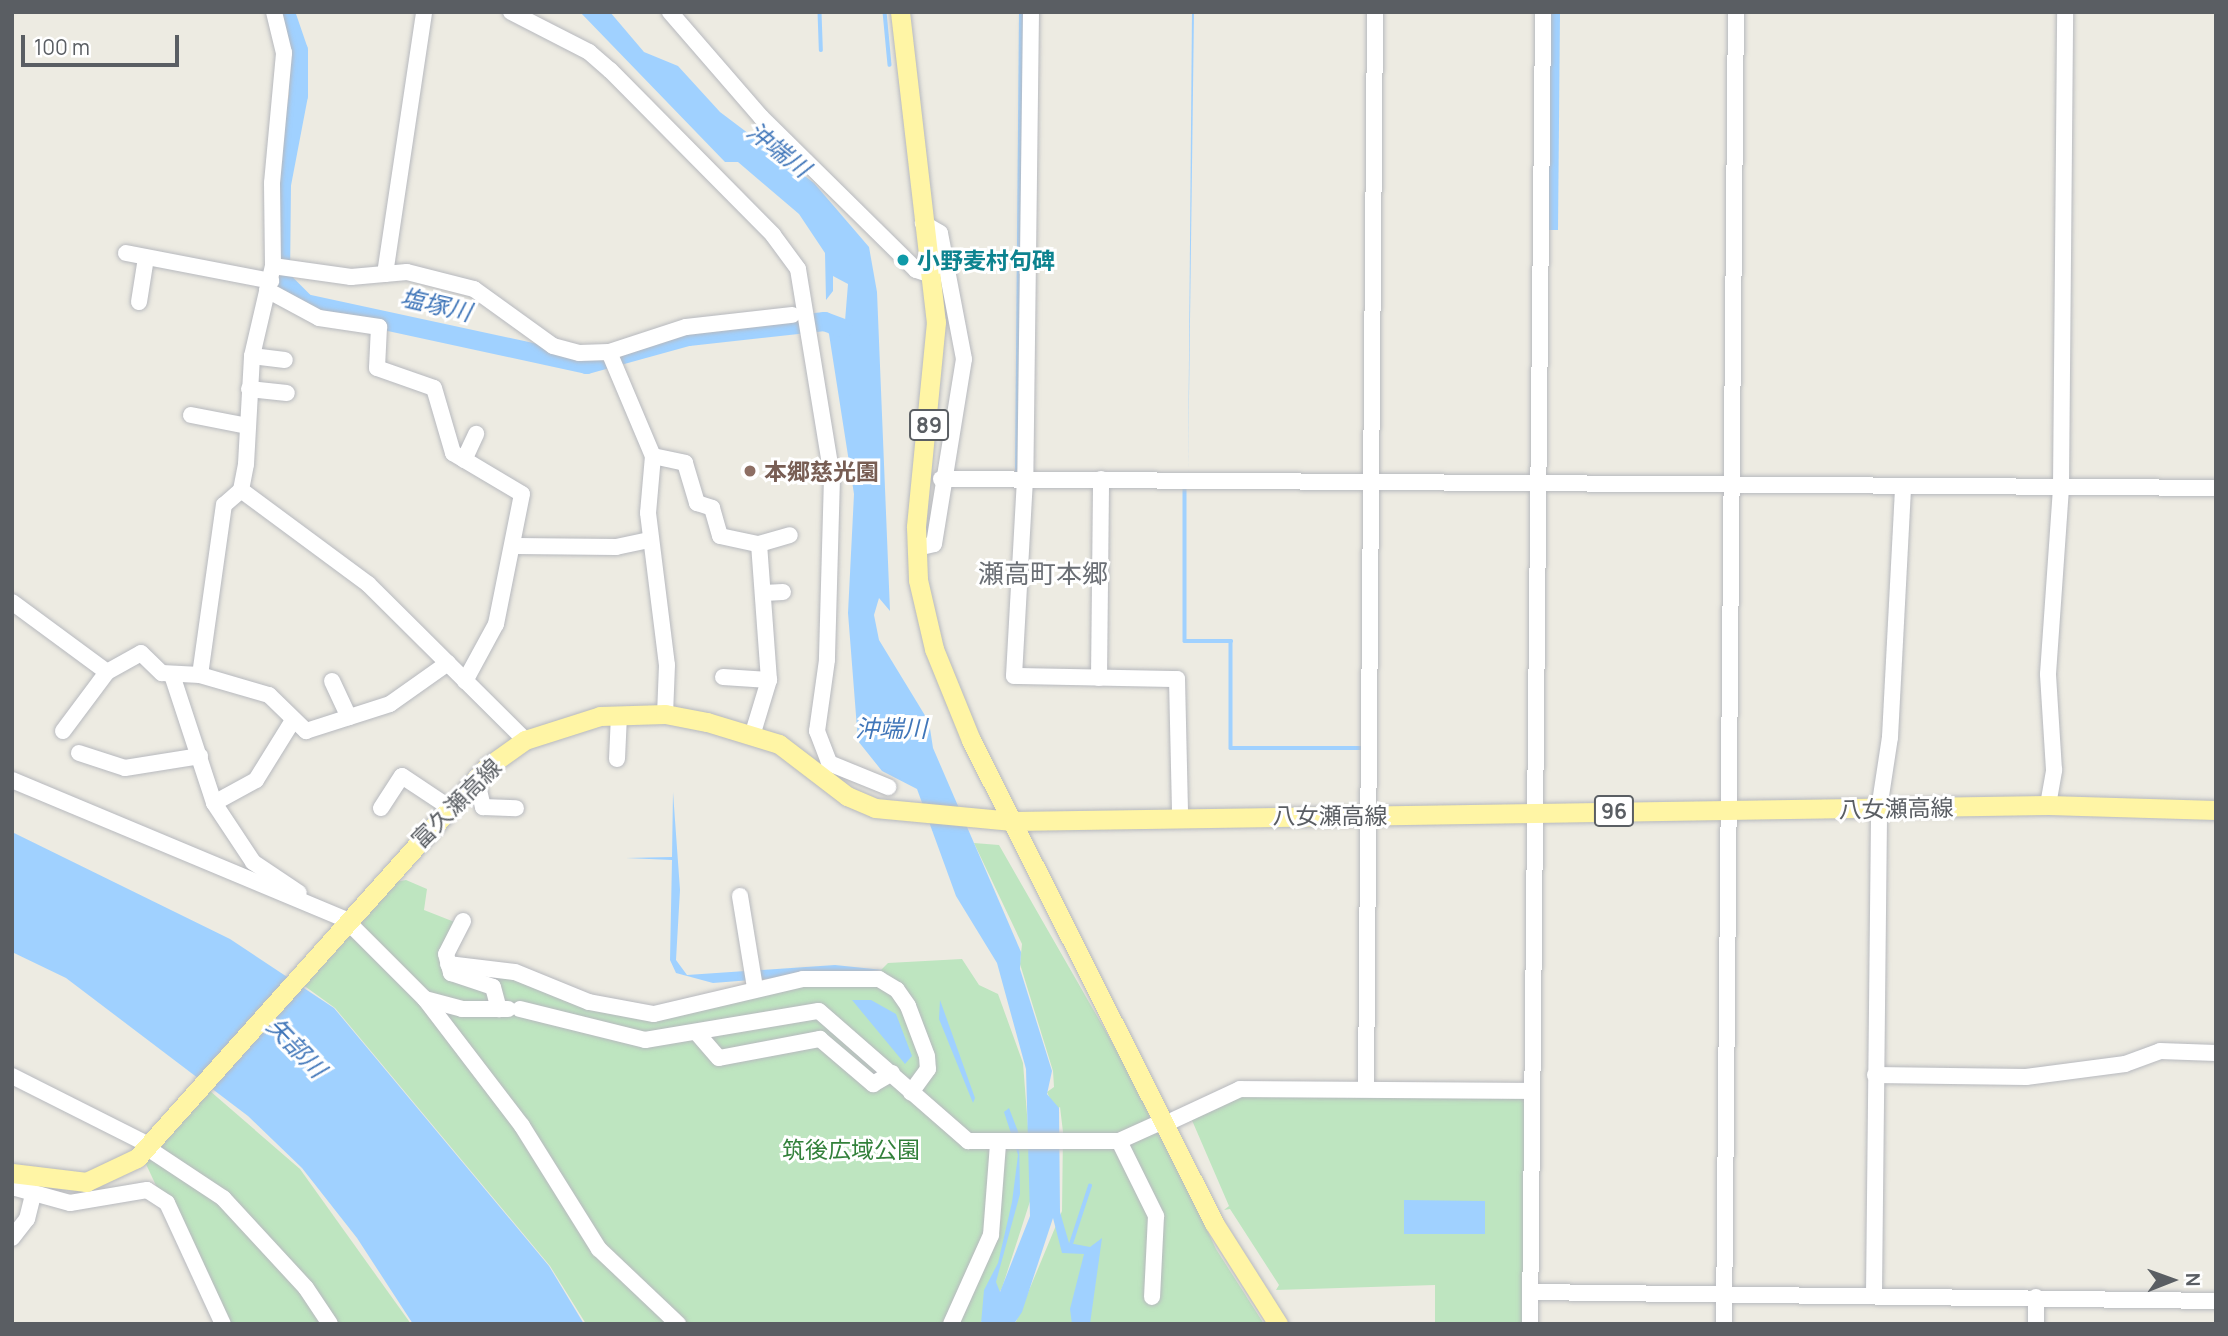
<!DOCTYPE html>
<html>
<head>
<meta charset="utf-8">
<style>
	body { margin:0 }
	#map { position:relative; width:2228px; height:1336px; overflow:hidden; background:#edebe2; font-family:Manrope,"Noto Sans JP",sans-serif }
	div>[style] { position:absolute }
	[style*='--x'] { left:calc(var(--x)*1px); top:calc(var(--y)*1px); width:calc(var(--w)*1px); rotate:calc(var(--a)*1deg) }
	.green>* { inset:0; background:#bee5c0 }
	.water>* { inset:0; background:#a0d1ff }
	.stream>* { height:3.5px; margin:-1.75px; padding:0 1.75px; transform-origin:1.75px; border-radius:1.75px; background:#a0d1ff }
	.river>* { height:19px; margin:-9.5px; padding:0 9.5px; transform-origin:9.5px; border-radius:9.5px; background:#a0d1ff }
	.roads { filter:drop-shadow(0 0 2px #b7b9be) drop-shadow(0 0 2px #b7b9be) }
	.minor>* { height:16px; margin:-8px; padding:0 8px; transform-origin:8px; border-radius:8px; background:#fff }
	.major>* { height:19px; margin:-9.5px; padding:0 9.5px; transform-origin:9.5px; border-radius:9.5px; background:#fff5a5 }
	.dots>* { width:19px; height:19px; translate:-50% -50%; box-sizing:border-box; border:4px solid #fff; border-radius:50% }
	span { translate:-50% -50%; white-space:nowrap; text-align:center; line-height:1.15; -webkit-text-stroke:6px #fff; paint-order:stroke }
	.shield-label span { padding:2px 5px; background:#fff; border:2px solid; border-radius:5px; -webkit-text-stroke-width:0 }
	.shield-label { font-size:21px; color:#5a5e63; font-weight:700 }
	.culture-label { font-size:23px; color:#0d838f; font-weight:700 }
	.left { translate:0 -50%; text-align:left }
	.education-label { font-size:23px; color:#785e54; font-weight:700 }
	.street-label { font-size:23px; color:#5a5e63 }
	.park-label { font-size:23px; color:#33813b }
	.water-label { font-size:24px; color:#4076b9; font-style:italic }
	.quarter-label { font-size:26px; color:#6b6f75 }
	.frame { position:absolute; inset:0; border:14px solid #5a5e63; pointer-events:none }
	.north { position:absolute; left:2137px; top:1245px; width:70px; height:70px; -webkit-text-stroke:5px #fff; paint-order:stroke; rotate:89deg; font-size:19px; font-weight:700; line-height:28px; text-align:center; color:#5a5e63 }
	.north::after { content:''; display:block; margin:auto; width:24px; height:32px; background:#5a5e63; clip-path:polygon(50% 0,100% 100%,50% 72%,0 100%) }
	.scale { position:absolute; left:21px; top:35px; width:158px; height:32px; box-sizing:border-box; border:4px solid #5a5e63; border-top:0; padding-left:9px; font-size:21px; line-height:24px; white-space:nowrap; color:#5a5e63; -webkit-text-stroke:5px #fff; paint-order:stroke }
</style>
</head>
<body>
<div id="map">
	<div class="green">
		<div style="clip-path:polygon(974px 843px,999px 845px,1148px 1105px,1216px 1249px,1264px 1324px,1015px 1324px,1062px 1211px,1063px 1132px,1060px 1107px,1055px 1110px,1047px 1092px,1054px 1087px,1053px 1071px,1020px 964px,1022px 944px)"></div>
		<div style="clip-path:polygon(406px 880px,427px 889px,424px 910px,457px 923px,441px 953px,589px 999px,650px 1009px,880px 971px,888px 963px,962px 959px,979px 985px,998px 994px,1023px 1063px,1033px 1192px,1002px 1288px,980px 1324px,586px 1324px,550px 1266px,335px 1008px,299px 982px,385px 884px)"></div>
		<div style="clip-path:polygon(210px 1091px,300px 1169px,411px 1324px,221px 1324px,145px 1162px)"></div>
		<div style="clip-path:polygon(1243px 1093px,1522px 1095px,1528px 1101px,1527px 1324px,1435px 1324px,1435px 1285px,1276px 1290px,1279px 1285px,1230px 1209px,1224px 1210px,1229px 1206px,1191px 1118px)"></div>
	</div>
	<div class="water">
		<div style="clip-path:polygon(580px 12px,610px 12px,644px 52px,678px 66px,720px 112px,814px 183px,869px 247px,877px 292px,890px 611px,879px 598px,874px 615px,879px 640px,929px 722px,933px 748px,1021px 952px,1020px 969px,1052px 1071px,1047px 1094px,1059px 1108px,1060px 1212px,1069px 1243px,1090px 1247px,1102px 1238px,1090px 1324px,1072px 1324px,1070px 1309px,1084px 1254px,1062px 1253px,1053px 1218px,1022px 1312px,1014px 1324px,981px 1324px,984px 1290px,998px 1263px,1012px 1202px,1018px 1155px,1004px 1112px,1009px 1108px,1019px 1134px,1020px 1194px,996px 1282px,1000px 1292px,1030px 1216px,1026px 1069px,997px 963px,956px 896px,917px 789px,882px 771px,858px 741px,848px 613px,854px 494px,829px 334px,820px 316px,845px 321px,848px 284px,833px 276px,833px 291px,826px 300px,825px 253px,799px 214px,738px 162px,725px 162px)"></div>
		<div style="clip-path:polygon(1019px 12px,1025px 12px,1020px 473px,1015px 474px)"></div>
		<div style="clip-path:polygon(1192px 12px,1194px 12px,1188px 474px)"></div>
		<div style="clip-path:polygon(1548px 12px,1560px 12px,1558px 230px,1546px 230px)"></div>
		<div style="clip-path:polygon(673px 792px,680px 890px,676px 960px,687px 975px,835px 965px,883px 970px,713px 983px,676px 973px,670px 960px,672px 860px,626px 858px,672px 857px)"></div>
		<div style="clip-path:polygon(12px 832px,230px 939px,334px 1008px,549px 1266px,584px 1324px,413px 1324px,357px 1238px,302px 1168px,248px 1116px,66px 978px,12px 952px)"></div>
		<div style="clip-path:polygon(852px 1000px,871px 1000px,896px 1014px,912px 1056px,905px 1064px)"></div>
		<div style="clip-path:polygon(940px 1000px,975px 1098px,973px 1103px,939px 1019px)"></div>
		<div style="clip-path:polygon(1404px 1200px,1485px 1201px,1485px 1234px,1404px 1234px)"></div>
	</div>
	<div class="stream">
		<div style="--x:820;--y:12;--w:38;--a:88"></div>
		<div style="--x:885;--y:12;--w:53;--a:84.6"></div>
		<div style="--x:1185;--y:489;--w:152;--a:90"></div>
		<div style="--x:1185;--y:641;--w:46;--a:0"></div>
		<div style="--x:1231;--y:641;--w:107;--a:90"></div>
		<div style="--x:1231;--y:748;--w:129;--a:0"></div>
		<div style="--x:1071;--y:1244;--w:61;--a:-71.9"></div>
	</div>
	<div class="river">
		<div style="--x:285;--y:12;--w:40;--a:71.1"></div>
		<div style="--x:298;--y:50;--w:45;--a:90"></div>
		<div style="--x:298;--y:95;--w:91;--a:100.8"></div>
		<div style="--x:281;--y:184;--w:94;--a:90.6"></div>
		<div style="--x:280;--y:278;--w:35;--a:45"></div>
		<div style="--x:305;--y:303;--w:288;--a:12.2"></div>
		<div style="--x:586;--y:364;--w:106;--a:-15.4"></div>
		<div style="--x:688;--y:336;--w:137;--a:-6.3"></div>
		<div style="--x:824;--y:321;--w:20;--a:20"></div>
	</div>
	<div class="roads">
		<div class="minor">
			<div style="--x:511;--y:12;--w:88;--a:27.1"></div>
			<div style="--x:589;--y:52;--w:28;--a:41"></div>
			<div style="--x:610;--y:70;--w:232;--a:45.3"></div>
			<div style="--x:773;--y:235;--w:42;--a:53.7"></div>
			<div style="--x:798;--y:269;--w:211;--a:80.7"></div>
			<div style="--x:832;--y:477;--w:183;--a:91.6"></div>
			<div style="--x:827;--y:660;--w:72;--a:98"></div>
			<div style="--x:817;--y:731;--w:34;--a:69"></div>
			<div style="--x:829;--y:763;--w:64;--a:22.1"></div>
			<div style="--x:670;--y:12;--w:139;--a:49.1"></div>
			<div style="--x:761;--y:117;--w:218;--a:44.6"></div>
			<div style="--x:916;--y:270;--w:16;--a:18"></div>
			<div style="--x:1031;--y:12;--w:467;--a:90.7"></div>
			<div style="--x:1025;--y:479;--w:197;--a:93.2"></div>
			<div style="--x:1014;--y:676;--w:163;--a:1.1"></div>
			<div style="--x:1177;--y:679;--w:135;--a:88.7"></div>
			<div style="--x:126;--y:253;--w:148;--a:10.9"></div>
			<div style="--x:273;--y:266;--w:79;--a:8"></div>
			<div style="--x:351;--y:277;--w:56;--a:-5.1"></div>
			<div style="--x:407;--y:272;--w:69;--a:14.2"></div>
			<div style="--x:474;--y:289;--w:97;--a:35.8"></div>
			<div style="--x:553;--y:346;--w:27;--a:15"></div>
			<div style="--x:579;--y:353;--w:30;--a:-2"></div>
			<div style="--x:609;--y:352;--w:81;--a:-18"></div>
			<div style="--x:686;--y:327;--w:107;--a:-6.5"></div>
			<div style="--x:385;--y:274;--w:265;--a:-81.5"></div>
			<div style="--x:267;--y:290;--w:59;--a:28.3"></div>
			<div style="--x:319;--y:318;--w:61;--a:8.5"></div>
			<div style="--x:379;--y:327;--w:41;--a:92.8"></div>
			<div style="--x:377;--y:368;--w:60;--a:19.3"></div>
			<div style="--x:434;--y:388;--w:68;--a:73.7"></div>
			<div style="--x:453;--y:453;--w:80;--a:30.7"></div>
			<div style="--x:522;--y:494;--w:133;--a:101.3"></div>
			<div style="--x:496;--y:624;--w:65;--a:118.5"></div>
			<div style="--x:139;--y:302;--w:45;--a:-81"></div>
			<div style="--x:609;--y:352;--w:113;--a:67.1"></div>
			<div style="--x:653;--y:456;--w:57;--a:95"></div>
			<div style="--x:648;--y:513;--w:153;--a:82.9"></div>
			<div style="--x:667;--y:665;--w:49;--a:92.3"></div>
			<div style="--x:252;--y:356;--w:33;--a:7"></div>
			<div style="--x:249;--y:389;--w:38;--a:6"></div>
			<div style="--x:191;--y:415;--w:57;--a:11.1"></div>
			<div style="--x:653;--y:456;--w:33;--a:12"></div>
			<div style="--x:685;--y:463;--w:42;--a:73.3"></div>
			<div style="--x:697;--y:503;--w:16;--a:18"></div>
			<div style="--x:712;--y:508;--w:29;--a:74"></div>
			<div style="--x:720;--y:536;--w:40;--a:12"></div>
			<div style="--x:759;--y:544;--w:32;--a:-16"></div>
			<div style="--x:464;--y:460;--w:29;--a:-65"></div>
			<div style="--x:941;--y:479;--w:1275;--a:0.4"></div>
			<div style="--x:241;--y:490;--w:158;--a:36.5"></div>
			<div style="--x:368;--y:584;--w:221;--a:44.8"></div>
			<div style="--x:516;--y:546;--w:100;--a:0.6"></div>
			<div style="--x:616;--y:547;--w:35;--a:-12"></div>
			<div style="--x:917;--y:548;--w:17;--a:-13"></div>
			<div style="--x:934;--y:544;--w:187;--a:-80.8"></div>
			<div style="--x:964;--y:359;--w:128;--a:-100.8"></div>
			<div style="--x:940;--y:233;--w:20;--a:-150"></div>
			<div style="--x:764;--y:593;--w:19;--a:-3"></div>
			<div style="--x:12;--y:602;--w:118;--a:36.4"></div>
			<div style="--x:172;--y:675;--w:135;--a:71.8"></div>
			<div style="--x:214;--y:803;--w:71;--a:56.5"></div>
			<div style="--x:253;--y:862;--w:55;--a:34"></div>
			<div style="--x:200;--y:675;--w:172;--a:-82"></div>
			<div style="--x:224;--y:505;--w:23;--a:-41"></div>
			<div style="--x:241;--y:490;--w:26;--a:-79"></div>
			<div style="--x:246;--y:464;--w:108;--a:-86.8"></div>
			<div style="--x:252;--y:356;--w:92;--a:-76.9"></div>
			<div style="--x:273;--y:266;--w:83;--a:-90.7"></div>
			<div style="--x:272;--y:183;--w:131;--a:-84.7"></div>
			<div style="--x:284;--y:53;--w:42;--a:-103.7"></div>
			<div style="--x:723;--y:677;--w:46;--a:3.7"></div>
			<div style="--x:1099;--y:678;--w:199;--a:-89.4"></div>
			<div style="--x:332;--y:681;--w:40;--a:65"></div>
			<div style="--x:63;--y:731;--w:74;--a:-53.3"></div>
			<div style="--x:107;--y:672;--w:39;--a:-29"></div>
			<div style="--x:141;--y:653;--w:29;--a:44"></div>
			<div style="--x:162;--y:673;--w:38;--a:3"></div>
			<div style="--x:200;--y:675;--w:72;--a:16.2"></div>
			<div style="--x:269;--y:695;--w:52;--a:44.2"></div>
			<div style="--x:306;--y:731;--w:88;--a:-17.8"></div>
			<div style="--x:390;--y:704;--w:71;--a:-35.3"></div>
			<div style="--x:752;--y:736;--w:59;--a:-73.1"></div>
			<div style="--x:769;--y:680;--w:136;--a:-94.2"></div>
			<div style="--x:79;--y:753;--w:48;--a:18.1"></div>
			<div style="--x:125;--y:768;--w:76;--a:-9.1"></div>
			<div style="--x:617;--y:759;--w:44;--a:-87.4"></div>
			<div style="--x:476;--y:777;--w:31;--a:77"></div>
			<div style="--x:483;--y:807;--w:33;--a:2"></div>
			<div style="--x:12;--y:780;--w:362;--a:22.7"></div>
			<div style="--x:346;--y:920;--w:112;--a:45"></div>
			<div style="--x:425;--y:999;--w:160;--a:52.6"></div>
			<div style="--x:522;--y:1126;--w:145;--a:58"></div>
			<div style="--x:599;--y:1249;--w:109;--a:43.5"></div>
			<div style="--x:214;--y:803;--w:48;--a:-28.7"></div>
			<div style="--x:256;--y:780;--w:68;--a:-58.2"></div>
			<div style="--x:2048;--y:805;--w:36;--a:-80"></div>
			<div style="--x:2054;--y:770;--w:96;--a:-93.6"></div>
			<div style="--x:2048;--y:674;--w:187;--a:-86"></div>
			<div style="--x:2061;--y:487;--w:475;--a:-89.5"></div>
			<div style="--x:381;--y:808;--w:38;--a:-57"></div>
			<div style="--x:402;--y:776;--w:54;--a:33.7"></div>
			<div style="--x:740;--y:896;--w:93;--a:80.7"></div>
			<div style="--x:463;--y:921;--w:37;--a:117"></div>
			<div style="--x:446;--y:954;--w:20;--a:75"></div>
			<div style="--x:451;--y:973;--w:44;--a:18.4"></div>
			<div style="--x:493;--y:987;--w:23;--a:75"></div>
			<div style="--x:448;--y:964;--w:67;--a:6.8"></div>
			<div style="--x:515;--y:972;--w:80;--a:22.1"></div>
			<div style="--x:589;--y:1002;--w:66;--a:10.5"></div>
			<div style="--x:654;--y:1014;--w:153;--a:-13.2"></div>
			<div style="--x:803;--y:979;--w:76;--a:0"></div>
			<div style="--x:879;--y:979;--w:21;--a:31"></div>
			<div style="--x:897;--y:990;--w:19;--a:55"></div>
			<div style="--x:908;--y:1006;--w:53;--a:69.2"></div>
			<div style="--x:927;--y:1056;--w:13;--a:86"></div>
			<div style="--x:928;--y:1069;--w:29;--a:126"></div>
			<div style="--x:425;--y:999;--w:38;--a:15"></div>
			<div style="--x:462;--y:1009;--w:46;--a:0"></div>
			<div style="--x:520;--y:1009;--w:129;--a:13.9"></div>
			<div style="--x:645;--y:1040;--w:176;--a:-9.5"></div>
			<div style="--x:819;--y:1011;--w:198;--a:41.1"></div>
			<div style="--x:968;--y:1141;--w:151;--a:0"></div>
			<div style="--x:1119;--y:1141;--w:48;--a:-24.4"></div>
			<div style="--x:697;--y:1033;--w:33;--a:49"></div>
			<div style="--x:719;--y:1058;--w:103;--a:-10.7"></div>
			<div style="--x:820;--y:1039;--w:70;--a:40.3"></div>
			<div style="--x:873;--y:1084;--w:22;--a:-30"></div>
			<div style="--x:1875;--y:1075;--w:151;--a:0.8"></div>
			<div style="--x:2026;--y:1077;--w:100;--a:-7.5"></div>
			<div style="--x:2125;--y:1064;--w:37;--a:-20"></div>
			<div style="--x:2160;--y:1051;--w:56;--a:2"></div>
			<div style="--x:12;--y:1076;--w:144;--a:26.7"></div>
			<div style="--x:1366;--y:1089;--w:1077;--a:-89.52"></div>
			<div style="--x:1165;--y:1124;--w:83;--a:-25"></div>
			<div style="--x:1240;--y:1089;--w:292;--a:0.4"></div>
			<div style="--x:1119;--y:1141;--w:84;--a:63.7"></div>
			<div style="--x:1156;--y:1216;--w:81;--a:92.8"></div>
			<div style="--x:149;--y:1149;--w:89;--a:33.5"></div>
			<div style="--x:223;--y:1198;--w:122;--a:47.3"></div>
			<div style="--x:306;--y:1288;--w:43;--a:56.3"></div>
			<div style="--x:12;--y:1187;--w:60;--a:15.4"></div>
			<div style="--x:70;--y:1203;--w:78;--a:-9.6"></div>
			<div style="--x:147;--y:1190;--w:24;--a:33"></div>
			<div style="--x:167;--y:1203;--w:133;--a:65.2"></div>
			<div style="--x:12;--y:1238;--w:24;--a:-52"></div>
			<div style="--x:27;--y:1219;--w:25;--a:-76"></div>
			<div style="--x:1531;--y:1292;--w:685;--a:0.75"></div>
			<div style="--x:1874;--y:1294;--w:485;--a:-89.4"></div>
			<div style="--x:1879;--y:809;--w:73;--a:-81.3"></div>
			<div style="--x:1890;--y:737;--w:251;--a:-87"></div>
			<div style="--x:951;--y:1324;--w:98;--a:-65.8"></div>
			<div style="--x:991;--y:1235;--w:92;--a:-85.6"></div>
			<div style="--x:1530;--y:1324;--w:1312;--a:-89.43"></div>
			<div style="--x:1724;--y:1324;--w:1312;--a:-89.48"></div>
			<div style="--x:2036;--y:1324;--w:27;--a:-90"></div>
		</div>
		<div class="major">
			<div style="--x:900;--y:12;--w:312;--a:83.4"></div>
			<div style="--x:936;--y:322;--w:206;--a:95.6"></div>
			<div style="--x:916;--y:527;--w:53;--a:87.8"></div>
			<div style="--x:918;--y:580;--w:71;--a:76.9"></div>
			<div style="--x:934;--y:649;--w:98;--a:67.9"></div>
			<div style="--x:971;--y:740;--w:541;--a:63.29"></div>
			<div style="--x:1214;--y:1223;--w:120;--a:57.6"></div>
			<div style="--x:12;--y:1173;--w:75;--a:6.9"></div>
			<div style="--x:86;--y:1182;--w:56;--a:-25.2"></div>
			<div style="--x:137;--y:1158;--w:525;--a:-48.17"></div>
			<div style="--x:487;--y:767;--w:47;--a:-35.4"></div>
			<div style="--x:525;--y:740;--w:79;--a:-17.7"></div>
			<div style="--x:600;--y:716;--w:65;--a:-1.8"></div>
			<div style="--x:665;--y:714;--w:43;--a:10.8"></div>
			<div style="--x:707;--y:722;--w:75;--a:17"></div>
			<div style="--x:779;--y:744;--w:86;--a:37.4"></div>
			<div style="--x:847;--y:796;--w:30;--a:23"></div>
			<div style="--x:875;--y:808;--w:138;--a:5.4"></div>
			<div style="--x:1012;--y:821;--w:1036;--a:-0.88"></div>
			<div style="--x:2048;--y:805;--w:168;--a:1.7"></div>
		</div>
	</div>
	<div class="dots">
		<div style="left:903px;top:260px;background:#0f9aa8"></div>
		<div style="left:750px;top:471px;background:#8d6e63"></div>
	</div>
	<div class="shield-label">
		<span style="left:929px;top:425px">89</span>
		<span style="left:1614px;top:811px">96</span>
	</div>
	<div class="culture-label">
		<span class="left" style="left:917px;top:260px">小野麦村句碑</span>
	</div>
	<div class="education-label">
		<span class="left" style="left:764px;top:471px">本郷慈光園</span>
	</div>
	<div class="street-label">
		<span style="left:456px;top:803px;rotate:-45deg">富久瀬高線</span>
		<span style="left:1896px;top:808px;rotate:-1deg">八女瀬高線</span>
		<span style="left:1330px;top:815px">八女瀬高線</span>
	</div>
	<div class="park-label">
		<span style="left:851px;top:1149px">筑後広域公園</span>
	</div>
	<div class="water-label">
		<span style="left:779px;top:149px;rotate:38deg">沖端川</span>
		<span style="left:436px;top:304px;rotate:13deg">塩塚川</span>
		<span style="left:891px;top:728px">沖端川</span>
		<span style="left:297px;top:1047px;rotate:46deg">矢部川</span>
	</div>
	<div class="quarter-label">
		<span style="left:1043px;top:574px">瀬高町本郷</span>
	</div>
	<div class="frame"></div>
	<div class="north">N</div>
	<div class="scale">100 m</div>
</div>
</body>
</html>
